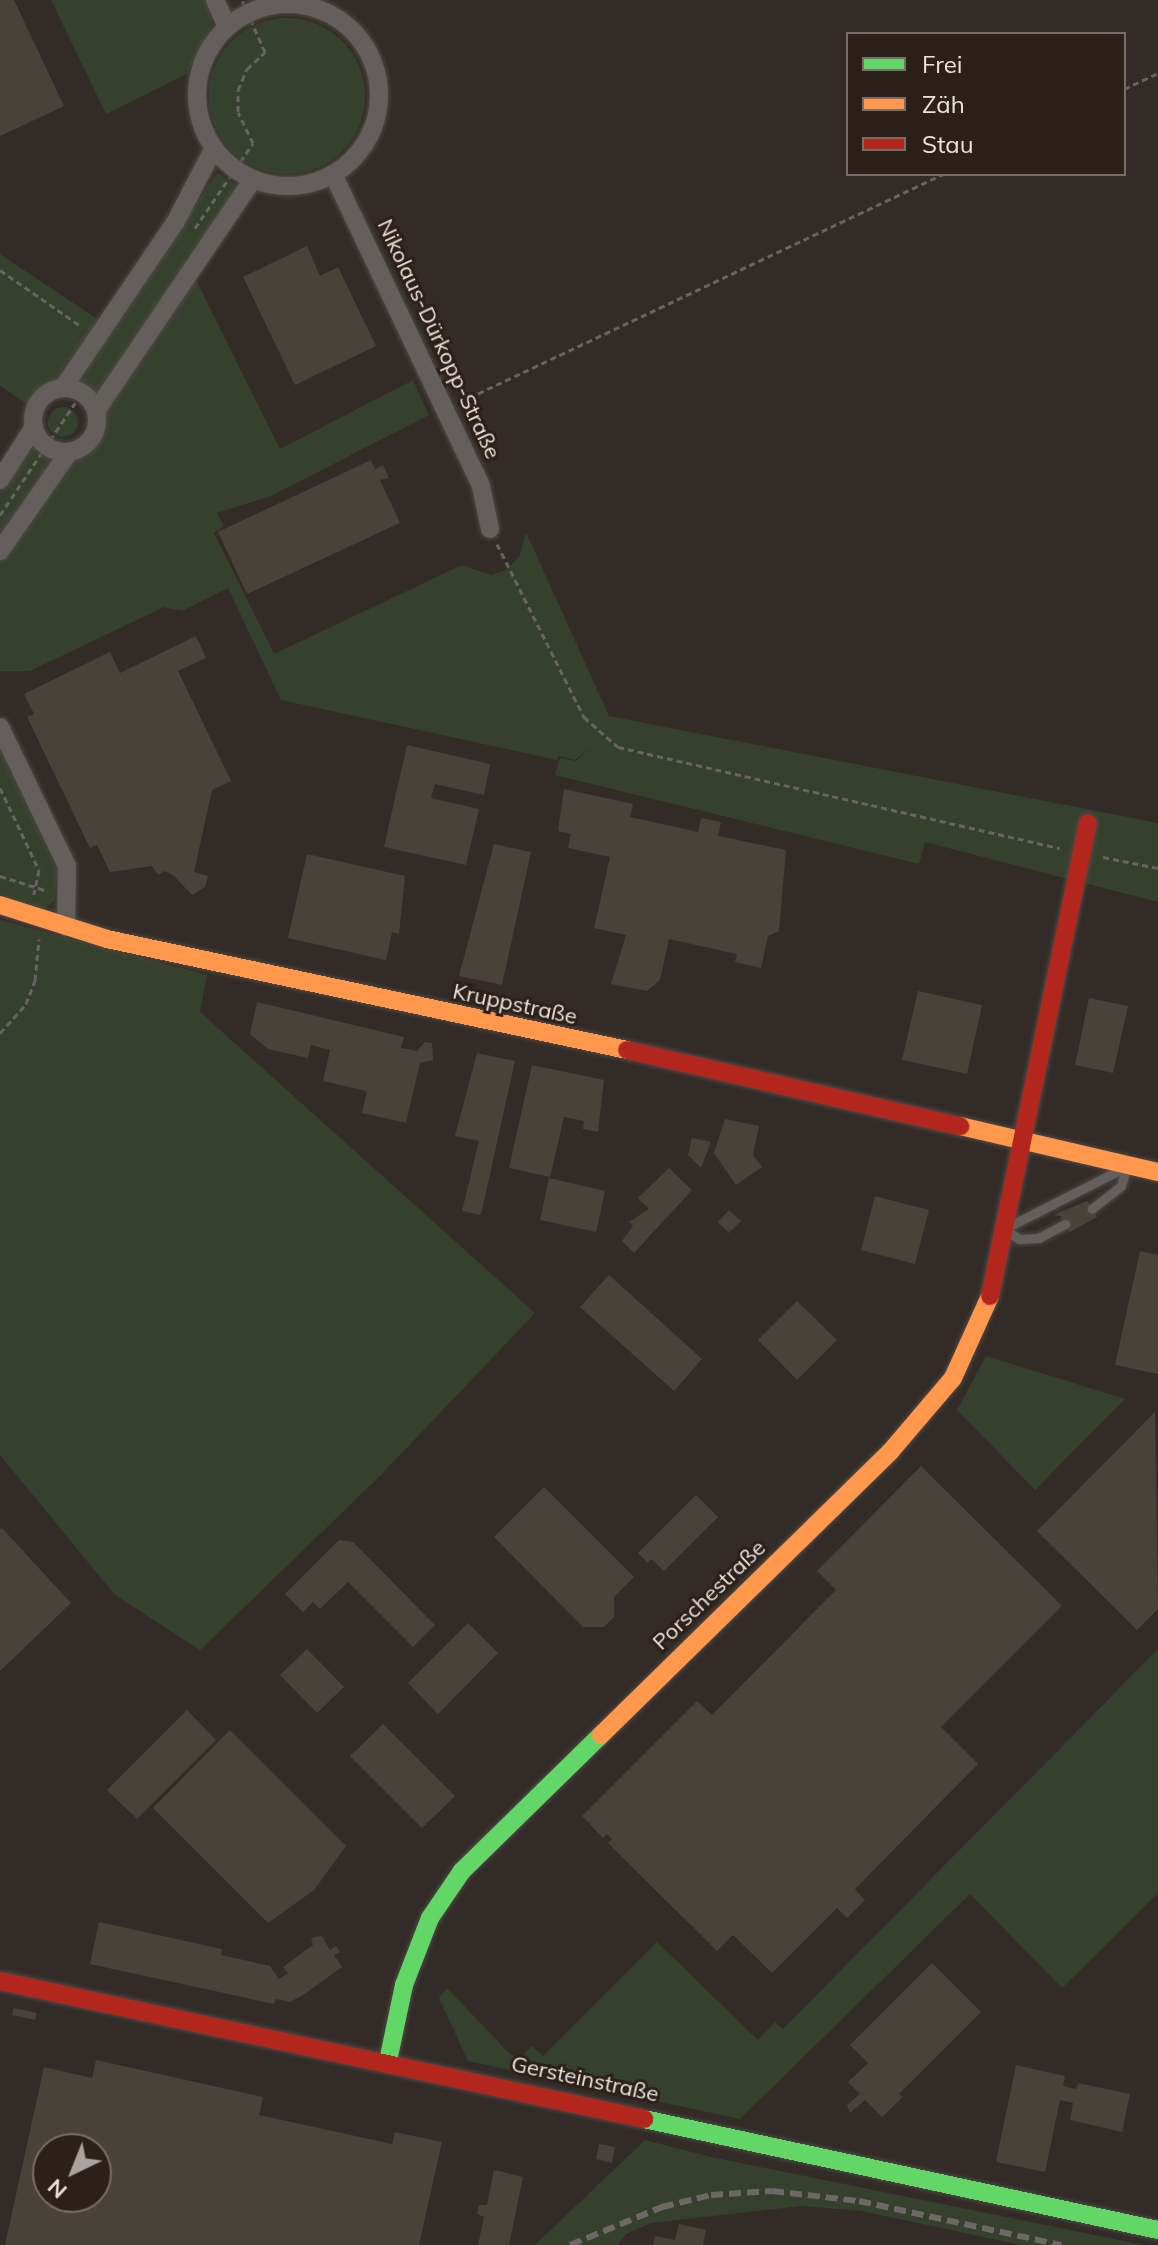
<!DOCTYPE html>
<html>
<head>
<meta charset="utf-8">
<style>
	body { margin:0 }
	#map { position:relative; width:1158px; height:2245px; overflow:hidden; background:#322b27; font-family:Mulish,sans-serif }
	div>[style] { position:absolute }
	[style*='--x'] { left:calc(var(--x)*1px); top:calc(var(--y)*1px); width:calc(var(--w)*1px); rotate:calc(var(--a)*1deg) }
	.green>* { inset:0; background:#36412d }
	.round { border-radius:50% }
	.building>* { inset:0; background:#49423b }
	.path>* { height:3px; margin-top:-1.5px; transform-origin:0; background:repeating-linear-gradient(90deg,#686261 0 6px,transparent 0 10px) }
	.roads { filter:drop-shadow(0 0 2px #4f4945) drop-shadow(0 0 2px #4f4945) }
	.lane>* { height:9px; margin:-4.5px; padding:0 4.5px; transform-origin:4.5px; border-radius:4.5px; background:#645f5d }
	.street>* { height:18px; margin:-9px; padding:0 9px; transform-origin:9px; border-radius:9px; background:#645f5d }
	.street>.ring { margin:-9px; padding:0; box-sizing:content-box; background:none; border:18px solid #645f5d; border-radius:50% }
	.fast>* { height:18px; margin:-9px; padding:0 9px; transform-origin:9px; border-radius:9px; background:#63d668 }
	.slow>* { height:18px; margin:-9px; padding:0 9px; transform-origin:9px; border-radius:9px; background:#ff974d }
	.jam>* { height:18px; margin:-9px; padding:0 9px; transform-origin:9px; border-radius:9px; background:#b3261e }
	.rail>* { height:6px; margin-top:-3px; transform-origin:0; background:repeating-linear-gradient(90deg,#6d6766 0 12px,transparent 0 18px) }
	span { translate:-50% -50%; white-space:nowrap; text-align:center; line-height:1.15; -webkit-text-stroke:6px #2c201a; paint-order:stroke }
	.street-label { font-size:22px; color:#ebe2de }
	.legend { position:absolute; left:846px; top:32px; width:280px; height:144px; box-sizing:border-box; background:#2c201a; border:2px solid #786e68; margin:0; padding:10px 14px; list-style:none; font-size:24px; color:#ebe2de }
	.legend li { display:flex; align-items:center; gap:16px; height:40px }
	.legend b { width:40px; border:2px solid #786e68 }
	.north { position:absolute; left:32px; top:2133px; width:80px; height:80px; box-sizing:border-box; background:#2c201a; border:2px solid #786e68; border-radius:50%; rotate:223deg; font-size:22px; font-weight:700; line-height:32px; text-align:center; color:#ebe2de }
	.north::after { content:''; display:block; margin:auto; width:28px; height:36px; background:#aaa29e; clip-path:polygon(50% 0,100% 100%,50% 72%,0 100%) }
</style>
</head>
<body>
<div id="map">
	<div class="green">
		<div style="clip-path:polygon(51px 0,208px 0,212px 26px,187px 74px,106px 114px)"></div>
		<div class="round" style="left:209px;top:18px;width:156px;height:156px"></div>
		<div style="clip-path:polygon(217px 173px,241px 188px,95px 397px,74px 383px)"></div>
		<div style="clip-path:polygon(0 254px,99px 320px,58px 385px,30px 406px,0 386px)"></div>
		<div style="clip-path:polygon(195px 278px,280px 449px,413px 380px,429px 415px,271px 496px,217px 513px,224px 526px,214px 533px,274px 654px,462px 565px,491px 575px,506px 570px,519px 557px,526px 532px,609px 716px,1158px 823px,1158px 902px,925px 842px,919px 864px,555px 775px,560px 758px,576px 761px,593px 745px,575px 760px,559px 756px,557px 760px,281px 700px,228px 588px,182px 611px,164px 607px,30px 671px,0 671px,0 561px,71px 459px,93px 447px,101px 417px)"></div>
		<div class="round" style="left:48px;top:407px;width:30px;height:30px"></div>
		<div style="clip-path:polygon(31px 446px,53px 461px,0 537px,0 491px)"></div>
		<div style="clip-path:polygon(0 748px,58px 872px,54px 901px,44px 910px,0 894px)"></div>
		<div style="clip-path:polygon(0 920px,207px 975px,200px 1012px,535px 1313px,380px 1476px,200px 1650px,115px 1595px,0 1455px)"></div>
		<div style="clip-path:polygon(986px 1356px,1125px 1399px,1035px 1490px,957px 1410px)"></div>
		<div style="clip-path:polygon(1158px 1649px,1158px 1893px,1062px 1988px,970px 1894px,740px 2119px,468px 2061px,439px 1998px,447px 1988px,511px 2055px,522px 2057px,532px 2046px,543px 2056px,657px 1942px,758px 2040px,775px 2022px,783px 2029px)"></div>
		<div style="clip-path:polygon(645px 2140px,711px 2157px,1144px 2245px,1022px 2245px,861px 2211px,801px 2206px,651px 2223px,626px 2234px,618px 2245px,535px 2245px)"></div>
	</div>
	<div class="building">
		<div style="clip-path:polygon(0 0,14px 0,64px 106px,0 136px)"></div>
		<div style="clip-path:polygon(307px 246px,320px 276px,338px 267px,376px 346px,295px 385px,243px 277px)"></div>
		<div style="clip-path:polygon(371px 460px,375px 469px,383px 465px,389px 478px,380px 480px,400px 523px,247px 594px,218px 532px)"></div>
		<div style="clip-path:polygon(196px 636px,206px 658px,178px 671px,231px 781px,212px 790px,194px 872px,208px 876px,205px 887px,192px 895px,174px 876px,165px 871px,158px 875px,152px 866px,110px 872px,97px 845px,90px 848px,27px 717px,34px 714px,24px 694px,110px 652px,120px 673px)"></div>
		<div style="clip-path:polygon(407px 745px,490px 764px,484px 795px,435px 784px,431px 798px,479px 809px,466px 865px,384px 847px)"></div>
		<div style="clip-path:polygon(564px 789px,633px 804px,630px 817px,698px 832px,701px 818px,721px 822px,718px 836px,786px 850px,779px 931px,768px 936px,761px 968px,735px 962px,737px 954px,669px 939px,660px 980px,647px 991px,611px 984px,626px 935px,594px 928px,610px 857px,568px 848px,571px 834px,558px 831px)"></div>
		<div style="clip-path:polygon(494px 844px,531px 852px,502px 985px,459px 976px)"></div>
		<div style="clip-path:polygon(307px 854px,405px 876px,399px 934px,392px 932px,386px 960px,288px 938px)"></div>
		<div style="clip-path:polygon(918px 991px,982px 1005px,967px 1074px,902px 1060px)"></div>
		<div style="clip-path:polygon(1089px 998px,1128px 1006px,1113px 1073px,1075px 1065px)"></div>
		<div style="clip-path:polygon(257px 1002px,404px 1037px,401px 1048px,417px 1051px,425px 1042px,432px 1043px,433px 1060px,420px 1063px,406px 1123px,362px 1113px,367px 1091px,323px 1081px,330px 1050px,311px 1045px,308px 1058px,268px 1049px,250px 1034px)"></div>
		<div style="clip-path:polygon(477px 1053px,515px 1061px,481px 1215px,462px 1211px,479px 1141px,455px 1136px)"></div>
		<div style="clip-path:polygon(532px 1065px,604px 1080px,598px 1132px,583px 1129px,584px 1121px,564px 1117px,550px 1177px,509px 1168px)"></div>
		<div style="clip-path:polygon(725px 1119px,759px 1126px,753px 1155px,762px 1167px,736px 1185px,714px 1153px)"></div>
		<div style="clip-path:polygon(692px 1138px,711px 1142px,701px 1168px,688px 1155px)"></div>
		<div style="clip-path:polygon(669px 1168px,692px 1190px,634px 1253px,622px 1241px,633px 1226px,629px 1222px,649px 1209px,638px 1198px)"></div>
		<div style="clip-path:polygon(549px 1178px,605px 1191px,596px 1232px,540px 1220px)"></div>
		<div style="clip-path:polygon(875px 1196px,929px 1210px,915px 1264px,861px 1250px)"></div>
		<div style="clip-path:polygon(1087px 1201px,1097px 1217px,1070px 1232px,1060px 1216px,1053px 1215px)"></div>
		<div style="clip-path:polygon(729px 1210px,741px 1221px,729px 1233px,718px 1222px)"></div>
		<div style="clip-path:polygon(1140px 1251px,1158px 1255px,1158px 1374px,1115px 1365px)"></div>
		<div style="clip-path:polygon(609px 1275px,702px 1359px,674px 1391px,580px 1307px)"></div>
		<div style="clip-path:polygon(797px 1301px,837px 1340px,797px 1380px,758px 1340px)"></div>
		<div style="clip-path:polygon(1155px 1412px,1158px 1609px,1137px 1630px,1037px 1531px)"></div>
		<div style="clip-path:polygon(921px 1466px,1062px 1606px,941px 1727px,978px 1764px,855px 1889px,865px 1900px,847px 1918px,837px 1908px,772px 1973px,733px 1935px,717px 1951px,608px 1843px,612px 1839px,607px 1834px,603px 1838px,582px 1816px,697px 1701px,712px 1715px,836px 1590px,817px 1571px)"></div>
		<div style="clip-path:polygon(544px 1487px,634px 1577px,614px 1597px,614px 1617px,604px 1627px,583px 1627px,494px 1537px)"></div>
		<div style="clip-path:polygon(696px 1495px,718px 1517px,664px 1571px,651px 1559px,648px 1563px,638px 1553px)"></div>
		<div style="clip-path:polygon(2px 1528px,71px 1603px,0 1671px,0 1529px)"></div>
		<div style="clip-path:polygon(339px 1540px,353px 1542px,435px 1625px,413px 1647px,348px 1582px,320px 1609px,313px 1602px,303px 1612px,285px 1594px)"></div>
		<div style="clip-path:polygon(468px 1623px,498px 1653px,438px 1714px,408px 1683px)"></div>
		<div style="clip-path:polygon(307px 1649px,344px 1687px,317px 1713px,280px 1675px)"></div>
		<div style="clip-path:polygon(187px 1710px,216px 1740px,137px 1819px,107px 1790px)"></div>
		<div style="clip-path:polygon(383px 1724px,455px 1796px,422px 1828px,350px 1756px)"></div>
		<div style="clip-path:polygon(230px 1730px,346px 1846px,314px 1890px,268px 1923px,153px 1808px)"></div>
		<div style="clip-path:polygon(99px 1922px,222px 1949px,221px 1955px,270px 1966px,279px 1979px,288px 1973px,283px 1967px,313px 1945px,311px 1938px,322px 1936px,330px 1950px,336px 1946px,340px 1952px,334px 1955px,342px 1967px,303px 1995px,290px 2002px,276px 1999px,274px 2004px,90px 1964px)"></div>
		<div style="clip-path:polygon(932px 1963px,981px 2012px,899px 2094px,903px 2097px,882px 2117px,865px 2100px,850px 2113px,847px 2105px,860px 2094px,848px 2082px,868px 2063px,850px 2045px)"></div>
		<div style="clip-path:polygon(14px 2008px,37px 2013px,35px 2020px,12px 2015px)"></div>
		<div style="clip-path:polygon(evenodd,96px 2060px,263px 2097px,259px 2115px,392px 2144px,395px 2132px,442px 2142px,419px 2245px,5px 2245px,44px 2067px,92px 2078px,96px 2060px,48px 2149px,96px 2149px,96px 2197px,48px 2197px,48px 2149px)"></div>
		<div style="clip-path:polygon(1016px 2065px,1065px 2076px,1063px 2086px,1076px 2089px,1078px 2083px,1130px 2094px,1122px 2132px,1070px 2120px,1073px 2103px,1060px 2100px,1045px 2172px,996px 2162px)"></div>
		<div style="clip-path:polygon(599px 2144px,615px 2147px,612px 2163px,596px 2159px)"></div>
		<div style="clip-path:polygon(494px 2170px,523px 2177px,509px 2245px,478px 2245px,484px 2217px,477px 2214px,479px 2205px,487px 2205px)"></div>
		<div style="clip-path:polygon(679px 2224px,706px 2230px,703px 2245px,653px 2245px,655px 2236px,675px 2240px)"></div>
	</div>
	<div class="path">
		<div style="--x:1124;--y:89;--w:38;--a:-25"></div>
		<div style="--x:195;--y:228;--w:103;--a:-55.7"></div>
		<div style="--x:253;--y:143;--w:34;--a:-116"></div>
		<div style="--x:238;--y:112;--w:22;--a:-90"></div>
		<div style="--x:238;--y:90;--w:23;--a:-67"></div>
		<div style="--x:247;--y:69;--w:25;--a:-43"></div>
		<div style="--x:265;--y:52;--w:57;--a:-113.9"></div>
		<div style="--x:0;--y:270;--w:100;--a:34.8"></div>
		<div style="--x:460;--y:402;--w:534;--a:-25.27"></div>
		<div style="--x:0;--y:515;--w:135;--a:-56.2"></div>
		<div style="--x:497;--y:544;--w:194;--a:63.3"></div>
		<div style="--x:584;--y:717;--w:45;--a:41.4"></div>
		<div style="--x:618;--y:747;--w:453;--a:12.9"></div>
		<div style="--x:0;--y:788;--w:91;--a:64.6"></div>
		<div style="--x:39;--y:870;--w:25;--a:102"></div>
		<div style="--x:1103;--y:857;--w:56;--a:11.3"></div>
		<div style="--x:0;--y:876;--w:50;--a:17.4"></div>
		<div style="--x:0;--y:1033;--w:39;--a:-48"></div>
		<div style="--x:26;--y:1004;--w:26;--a:-69"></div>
		<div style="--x:35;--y:980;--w:41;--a:-84.4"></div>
	</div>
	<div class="roads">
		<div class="lane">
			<div style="--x:1065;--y:1224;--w:30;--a:152"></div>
			<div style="--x:1039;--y:1238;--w:20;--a:177"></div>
			<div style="--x:1019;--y:1239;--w:18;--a:-146"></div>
			<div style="--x:1004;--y:1229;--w:138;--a:-27.1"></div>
			<div style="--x:1127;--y:1166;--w:21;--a:107"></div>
			<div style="--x:1121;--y:1186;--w:37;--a:142"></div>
		</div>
		<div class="street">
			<div style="--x:215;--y:0;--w:30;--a:66"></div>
			<div class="ring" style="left:197px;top:4px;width:164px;height:164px"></div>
			<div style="--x:333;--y:174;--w:345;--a:64.6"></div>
			<div style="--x:481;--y:486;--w:44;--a:78.2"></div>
			<div class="ring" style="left:33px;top:388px;width:46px;height:46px"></div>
			<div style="--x:63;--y:388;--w:202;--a:-55.9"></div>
			<div style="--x:176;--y:221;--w:82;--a:-62.5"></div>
			<div style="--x:96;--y:411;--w:280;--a:-55.9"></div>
			<div style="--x:0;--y:480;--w:63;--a:-57.3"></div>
			<div style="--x:0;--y:551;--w:121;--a:-55.1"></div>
			<div style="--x:0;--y:727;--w:154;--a:64.3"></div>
			<div style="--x:67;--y:866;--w:61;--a:90.9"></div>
		</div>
		<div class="fast">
			<div style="--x:388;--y:2061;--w:78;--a:-78.1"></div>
			<div style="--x:404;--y:1985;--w:72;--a:-68.8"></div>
			<div style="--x:430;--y:1918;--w:57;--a:-55.8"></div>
			<div style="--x:462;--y:1871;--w:194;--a:-44.4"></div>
			<div style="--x:644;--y:2119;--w:526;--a:12.19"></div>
		</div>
		<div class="slow">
			<div style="--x:0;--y:905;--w:112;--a:17.6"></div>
			<div style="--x:107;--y:939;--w:532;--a:12.05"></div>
			<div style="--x:960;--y:1126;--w:203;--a:13.1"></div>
			<div style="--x:601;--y:1735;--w:404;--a:-44.4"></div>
			<div style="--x:890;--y:1452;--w:97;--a:-49.6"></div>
			<div style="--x:953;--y:1378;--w:90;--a:-65.7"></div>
		</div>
		<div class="jam">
			<div style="--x:627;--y:1050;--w:342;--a:12.9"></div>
			<div style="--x:990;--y:1296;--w:483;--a:-78.3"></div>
			<div style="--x:0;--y:1981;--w:659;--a:12.09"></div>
		</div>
	</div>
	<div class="rail">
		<div style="--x:570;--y:2245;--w:100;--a:-22.4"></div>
		<div style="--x:662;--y:2207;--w:50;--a:-13.8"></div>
		<div style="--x:711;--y:2195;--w:61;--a:-3.8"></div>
		<div style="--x:772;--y:2191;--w:88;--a:6.6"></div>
		<div style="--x:859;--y:2201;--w:207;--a:12.3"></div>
	</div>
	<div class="street-label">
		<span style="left:439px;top:339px;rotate:65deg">Nikolaus-Dürkopp-Straße</span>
		<span style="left:515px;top:1004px;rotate:12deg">Kruppstraße</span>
		<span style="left:709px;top:1595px;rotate:-44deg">Porschestraße</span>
		<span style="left:585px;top:2079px;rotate:12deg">Gersteinstraße</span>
	</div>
	<ul class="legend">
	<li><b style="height:10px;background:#63d668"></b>Frei</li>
	<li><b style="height:10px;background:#ff974d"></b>Zäh</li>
	<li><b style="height:10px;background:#b3261e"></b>Stau</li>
	</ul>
	<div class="north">N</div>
</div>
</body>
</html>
